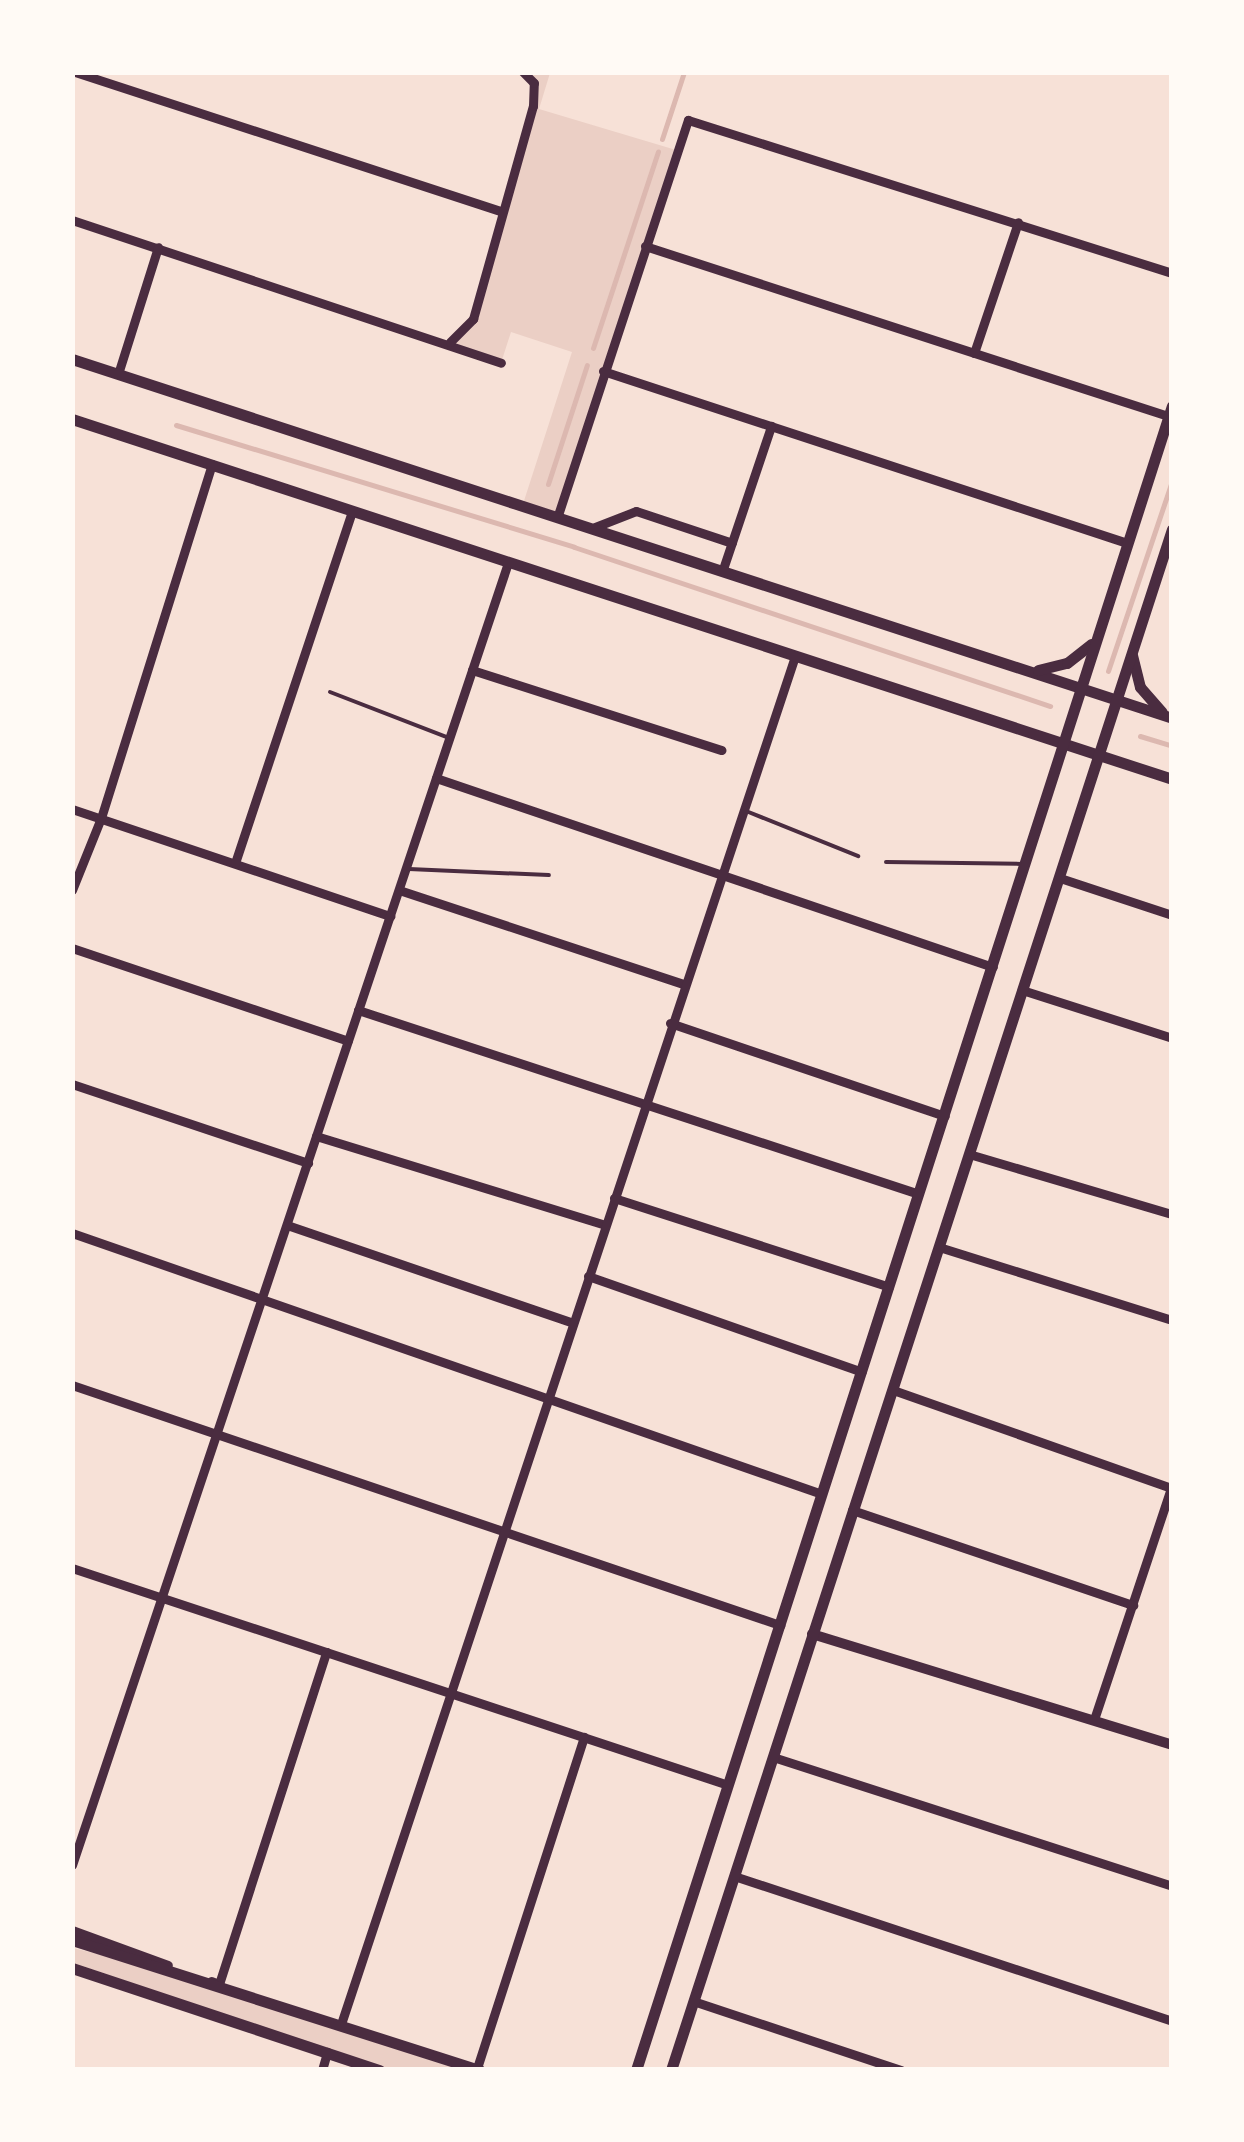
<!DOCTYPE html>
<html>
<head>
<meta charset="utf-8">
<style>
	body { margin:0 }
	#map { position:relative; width:1244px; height:2142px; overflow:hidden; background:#f7e1d7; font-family:"Source Sans 3",sans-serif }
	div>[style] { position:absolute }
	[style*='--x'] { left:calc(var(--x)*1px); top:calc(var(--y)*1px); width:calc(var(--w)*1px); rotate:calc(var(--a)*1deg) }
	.green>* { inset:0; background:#ebcfc5 }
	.stream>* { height:5px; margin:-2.5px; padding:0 2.5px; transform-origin:2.5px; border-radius:2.5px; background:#dcb8b0 }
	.service>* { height:4px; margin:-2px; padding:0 2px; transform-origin:2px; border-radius:2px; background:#4a2c40 }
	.minor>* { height:9px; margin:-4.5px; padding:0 4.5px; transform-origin:4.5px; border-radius:4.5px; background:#4a2c40 }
	.tertiary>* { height:10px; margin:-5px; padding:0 5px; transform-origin:5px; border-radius:5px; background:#4a2c40 }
	.secondary>* { height:11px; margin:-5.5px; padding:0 5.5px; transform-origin:5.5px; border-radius:5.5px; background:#4a2c40 }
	span { translate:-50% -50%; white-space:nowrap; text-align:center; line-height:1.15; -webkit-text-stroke:10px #fffaf5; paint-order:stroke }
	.frame { position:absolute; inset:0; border:75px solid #fffaf5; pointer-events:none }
</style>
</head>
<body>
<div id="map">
	<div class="green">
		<div style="clip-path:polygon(523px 73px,550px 73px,539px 109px,676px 150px,558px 515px,523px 504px,572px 352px,511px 332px,501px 363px,450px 342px,473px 319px,536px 93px)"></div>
		<div style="clip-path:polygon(73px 1948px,219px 1984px,480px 2069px,379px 2069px,73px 1968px)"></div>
	</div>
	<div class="stream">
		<div style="--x:662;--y:139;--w:71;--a:-71.8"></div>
		<div style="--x:593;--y:348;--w:207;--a:-71.7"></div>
		<div style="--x:176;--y:425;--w:416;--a:17"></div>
		<div style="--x:574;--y:547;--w:502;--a:18.47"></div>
		<div style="--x:548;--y:484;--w:125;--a:-71.9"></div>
		<div style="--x:1108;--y:671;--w:200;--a:-71.4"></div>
		<div style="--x:1140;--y:736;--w:34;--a:17"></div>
	</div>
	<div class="service">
		<div style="--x:330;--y:692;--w:128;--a:21.1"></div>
		<div style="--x:746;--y:811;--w:121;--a:21.9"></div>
		<div style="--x:886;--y:862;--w:135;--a:0.8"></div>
		<div style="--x:409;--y:869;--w:140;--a:2.5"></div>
	</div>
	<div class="minor">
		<div style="--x:75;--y:72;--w:447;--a:18.1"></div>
		<div style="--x:72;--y:220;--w:452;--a:18.4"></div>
		<div style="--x:645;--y:246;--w:550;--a:18.01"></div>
		<div style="--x:450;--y:342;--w:33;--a:-45"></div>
		<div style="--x:473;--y:319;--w:221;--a:-74.3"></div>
		<div style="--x:533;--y:106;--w:23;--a:-88"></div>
		<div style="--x:534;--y:83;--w:16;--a:-135"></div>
		<div style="--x:974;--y:353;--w:138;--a:-71.4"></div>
		<div style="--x:603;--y:371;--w:552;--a:18.17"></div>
		<div style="--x:118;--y:374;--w:133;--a:-72.5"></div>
		<div style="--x:558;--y:515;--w:416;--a:-71.8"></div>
		<div style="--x:688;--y:120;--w:508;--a:17.54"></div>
		<div style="--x:595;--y:527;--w:44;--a:-21.3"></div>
		<div style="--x:636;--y:511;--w:101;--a:18.4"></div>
		<div style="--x:723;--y:569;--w:151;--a:-71.4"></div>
		<div style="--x:472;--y:670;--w:262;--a:17.8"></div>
		<div style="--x:436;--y:778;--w:588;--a:18.74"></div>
		<div style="--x:72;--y:809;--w:336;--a:18.6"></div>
		<div style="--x:235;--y:863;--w:371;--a:-71.6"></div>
		<div style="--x:1060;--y:878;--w:118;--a:18.3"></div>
		<div style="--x:72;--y:890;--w:78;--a:-68.1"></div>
		<div style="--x:101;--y:818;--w:371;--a:-72.6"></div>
		<div style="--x:399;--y:890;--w:299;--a:18.3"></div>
		<div style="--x:72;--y:948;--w:291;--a:18.6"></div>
		<div style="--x:1022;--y:990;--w:157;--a:17.7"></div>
		<div style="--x:358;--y:1010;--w:590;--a:18.16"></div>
		<div style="--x:670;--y:1023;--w:290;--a:18.7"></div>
		<div style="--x:72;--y:1084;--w:249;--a:18.5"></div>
		<div style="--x:316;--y:1136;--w:302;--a:17.1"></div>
		<div style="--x:969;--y:1154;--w:212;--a:16.5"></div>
		<div style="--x:614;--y:1198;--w:289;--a:17.9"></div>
		<div style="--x:287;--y:1225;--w:302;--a:18.9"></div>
		<div style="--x:72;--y:1233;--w:794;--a:19.19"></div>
		<div style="--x:939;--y:1247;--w:244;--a:17.4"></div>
		<div style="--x:588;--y:1276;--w:290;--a:19.3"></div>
		<div style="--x:72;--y:1385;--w:748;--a:18.73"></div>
		<div style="--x:893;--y:1390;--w:295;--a:19.4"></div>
		<div style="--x:1171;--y:1488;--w:244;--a:108.4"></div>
		<div style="--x:852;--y:1510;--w:297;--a:18.7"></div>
		<div style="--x:72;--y:1568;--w:691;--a:18.3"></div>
		<div style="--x:773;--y:1757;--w:419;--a:17.9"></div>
		<div style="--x:72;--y:1865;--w:1373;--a:-71.49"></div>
		<div style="--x:734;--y:1876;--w:461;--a:18.3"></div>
		<div style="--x:72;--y:1930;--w:102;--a:20"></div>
		<div style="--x:211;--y:1981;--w:9;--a:21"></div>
		<div style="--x:219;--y:1984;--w:349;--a:-72.1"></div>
		<div style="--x:693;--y:2001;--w:219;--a:18.4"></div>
		<div style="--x:341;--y:2024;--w:1441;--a:-71.64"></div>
		<div style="--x:477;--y:2068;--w:348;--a:-72.1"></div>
		<div style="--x:322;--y:2070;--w:19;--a:-74"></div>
	</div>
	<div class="tertiary">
		<div style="--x:812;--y:1634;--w:377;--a:17.1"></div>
	</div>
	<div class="secondary">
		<div style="--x:72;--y:359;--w:1157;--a:18.07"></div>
		<div style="--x:72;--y:419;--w:1157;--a:18.12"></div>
		<div style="--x:1132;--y:655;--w:33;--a:76"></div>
		<div style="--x:1140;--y:687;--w:33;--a:49"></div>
		<div style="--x:1038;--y:670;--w:30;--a:-14"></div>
		<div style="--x:1067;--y:663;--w:31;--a:-38"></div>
		<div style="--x:72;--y:1940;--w:428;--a:17.7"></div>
		<div style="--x:72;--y:1968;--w:324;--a:18.4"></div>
		<div style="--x:636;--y:2070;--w:1748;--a:-72.15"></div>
		<div style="--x:671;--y:2070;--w:1620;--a:-71.99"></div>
	</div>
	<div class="frame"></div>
</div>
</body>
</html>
